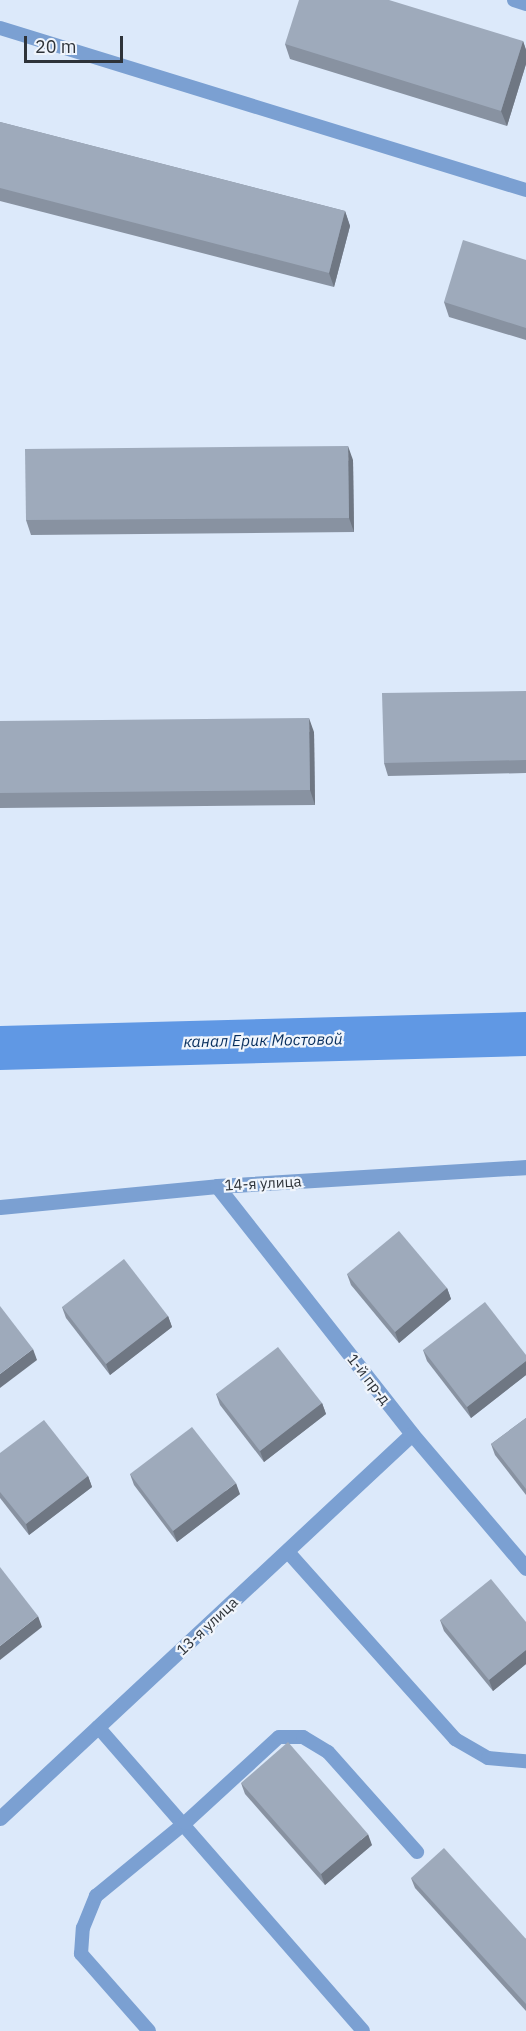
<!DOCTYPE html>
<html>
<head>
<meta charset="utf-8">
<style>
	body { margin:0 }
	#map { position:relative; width:526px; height:2031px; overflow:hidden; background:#dce9fa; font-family:"IBM Plex Sans",sans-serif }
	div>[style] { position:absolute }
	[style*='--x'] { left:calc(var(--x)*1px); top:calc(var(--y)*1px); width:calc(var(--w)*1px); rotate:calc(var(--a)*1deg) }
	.water>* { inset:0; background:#6098e4 }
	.service>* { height:14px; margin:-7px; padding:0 7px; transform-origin:7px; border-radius:7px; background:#7ba0d2 }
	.minor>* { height:15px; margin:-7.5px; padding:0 7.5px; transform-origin:7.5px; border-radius:7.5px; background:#7ba0d2 }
	.wall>* { inset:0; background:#8892a1 }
	.shaded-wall>* { inset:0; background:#6f7783 }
	.building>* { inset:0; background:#9eaabb }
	span { translate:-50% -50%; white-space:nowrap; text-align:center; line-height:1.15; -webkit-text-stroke:4.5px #f0f5fc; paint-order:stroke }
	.street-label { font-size:15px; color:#2e3339 }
	.water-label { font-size:16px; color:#082f5e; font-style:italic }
	.scale { position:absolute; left:24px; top:36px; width:99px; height:27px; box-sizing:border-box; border:3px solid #2e3339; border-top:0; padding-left:8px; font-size:18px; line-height:21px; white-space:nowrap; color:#2e3339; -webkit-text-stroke:4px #f0f5fc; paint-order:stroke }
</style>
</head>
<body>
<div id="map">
	<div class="water">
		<div style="clip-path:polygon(526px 1012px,526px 1056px,0 1070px,0 1026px)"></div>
	</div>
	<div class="service">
		<div style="--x:514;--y:0;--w:13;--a:18"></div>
		<div style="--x:0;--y:28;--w:550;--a:17.12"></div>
		<div style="--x:288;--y:1552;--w:251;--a:48.2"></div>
		<div style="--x:455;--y:1739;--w:38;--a:30"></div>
		<div style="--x:488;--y:1758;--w:38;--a:5"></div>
		<div style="--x:98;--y:1727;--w:403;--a:48.9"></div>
		<div style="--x:149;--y:2031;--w:103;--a:-131.4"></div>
		<div style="--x:81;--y:1954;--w:26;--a:-86"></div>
		<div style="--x:83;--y:1928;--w:35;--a:-68"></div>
		<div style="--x:96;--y:1896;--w:115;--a:-39.4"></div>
		<div style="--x:185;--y:1823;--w:127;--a:-42.5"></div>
		<div style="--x:279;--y:1737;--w:24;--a:0"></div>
		<div style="--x:303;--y:1737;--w:29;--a:31"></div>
		<div style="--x:328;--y:1752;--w:134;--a:48.3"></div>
	</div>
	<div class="minor">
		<div style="--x:217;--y:1186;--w:315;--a:51.8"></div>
		<div style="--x:412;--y:1434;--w:176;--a:49.6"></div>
		<div style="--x:0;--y:1207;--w:218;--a:-5.5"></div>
		<div style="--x:217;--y:1186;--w:310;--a:-3.5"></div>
		<div style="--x:0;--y:1818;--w:563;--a:-42.99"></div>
	</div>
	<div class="wall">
		<div style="clip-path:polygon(523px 41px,526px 50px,526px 64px,507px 126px,290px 59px,285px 44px)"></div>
		<div style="clip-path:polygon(0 122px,345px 211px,350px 226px,334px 287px,0 201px)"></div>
		<div style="clip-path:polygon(526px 260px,526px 340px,449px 317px,444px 302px)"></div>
		<div style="clip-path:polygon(353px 460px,354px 532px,31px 535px,26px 520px)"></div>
		<div style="clip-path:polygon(526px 691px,526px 773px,388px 776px,384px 763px)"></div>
		<div style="clip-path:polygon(0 721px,314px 732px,315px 805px,0 808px)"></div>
		<div style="clip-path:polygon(347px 1274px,447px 1288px,451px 1299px,399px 1343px,351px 1285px)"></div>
		<div style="clip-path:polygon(62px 1307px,168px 1316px,172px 1327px,110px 1375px,66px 1318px)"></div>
		<div style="clip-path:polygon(423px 1350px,526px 1355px,526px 1375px,471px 1418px,427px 1361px)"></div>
		<div style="clip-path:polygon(216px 1394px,322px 1403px,326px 1414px,264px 1462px,220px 1405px)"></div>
		<div style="clip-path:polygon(526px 1418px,526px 1495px,495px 1455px,491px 1444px)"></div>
		<div style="clip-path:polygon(0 1453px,88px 1476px,92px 1487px,29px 1535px,0 1498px)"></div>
		<div style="clip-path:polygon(130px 1474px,240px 1494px,177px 1542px,134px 1485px)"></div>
		<div style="clip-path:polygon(440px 1620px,526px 1622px,526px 1664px,493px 1691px,444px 1631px)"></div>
		<div style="clip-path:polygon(241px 1783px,372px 1845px,325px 1885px,245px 1794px)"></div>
		<div style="clip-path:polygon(411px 1878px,526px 1939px,526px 2011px,415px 1888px)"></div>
	</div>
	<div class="shaded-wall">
		<div style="clip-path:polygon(523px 41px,526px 50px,526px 64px,507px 126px,501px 111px)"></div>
		<div style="clip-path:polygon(345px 211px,350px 226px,334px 287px,329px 273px)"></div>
		<div style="clip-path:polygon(348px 446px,353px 460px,354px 532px,349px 518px)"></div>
		<div style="clip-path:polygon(309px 718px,314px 732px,315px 805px,310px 790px)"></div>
		<div style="clip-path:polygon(447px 1288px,451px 1299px,399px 1343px,395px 1332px)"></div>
		<div style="clip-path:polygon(168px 1316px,172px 1327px,110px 1375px,106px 1364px)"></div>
		<div style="clip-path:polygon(33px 1349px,37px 1360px,0 1388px,0 1374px)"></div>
		<div style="clip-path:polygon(526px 1361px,526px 1375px,471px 1418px,467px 1407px)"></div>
		<div style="clip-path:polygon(322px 1403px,326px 1414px,264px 1462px,260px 1451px)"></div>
		<div style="clip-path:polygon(88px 1476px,92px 1487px,29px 1535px,26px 1524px)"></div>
		<div style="clip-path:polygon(236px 1483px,240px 1494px,177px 1542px,173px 1531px)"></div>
		<div style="clip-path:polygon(38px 1616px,42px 1627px,0 1660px,0 1646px)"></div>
		<div style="clip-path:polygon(526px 1650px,526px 1664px,493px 1691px,489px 1680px)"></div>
		<div style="clip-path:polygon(368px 1834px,372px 1845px,325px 1885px,321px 1874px)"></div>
	</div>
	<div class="building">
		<div style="clip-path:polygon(299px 0,389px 0,523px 41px,501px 111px,285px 44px)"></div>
		<div style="clip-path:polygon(0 122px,345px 211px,329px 273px,0 188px)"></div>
		<div style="clip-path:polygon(463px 240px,526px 260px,526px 328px,444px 302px)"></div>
		<div style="clip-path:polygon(348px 446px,349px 518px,26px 520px,25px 449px)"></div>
		<div style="clip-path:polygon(526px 691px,526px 760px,384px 763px,382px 693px)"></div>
		<div style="clip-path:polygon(309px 718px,310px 790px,0 793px,0 721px)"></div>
		<div style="clip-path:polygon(399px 1231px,447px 1288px,395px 1332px,347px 1274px)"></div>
		<div style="clip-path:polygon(124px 1259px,168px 1316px,106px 1364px,62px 1307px)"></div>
		<div style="clip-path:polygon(485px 1302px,526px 1355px,526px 1361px,467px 1407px,423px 1350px)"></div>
		<div style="clip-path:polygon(0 1306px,33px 1349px,0 1374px)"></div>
		<div style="clip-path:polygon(278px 1347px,322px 1403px,260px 1451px,216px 1394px)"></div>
		<div style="clip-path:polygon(526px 1418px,526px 1489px,491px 1444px)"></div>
		<div style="clip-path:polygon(44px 1420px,88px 1476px,26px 1524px,0 1492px,0 1453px)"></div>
		<div style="clip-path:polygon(192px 1427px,236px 1483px,173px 1531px,130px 1474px)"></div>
		<div style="clip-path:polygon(0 1567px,38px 1616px,0 1646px)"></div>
		<div style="clip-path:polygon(491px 1579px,526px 1622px,526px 1650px,489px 1680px,440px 1620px)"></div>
		<div style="clip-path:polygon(288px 1742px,368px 1834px,321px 1874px,241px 1783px)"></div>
		<div style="clip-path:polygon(444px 1848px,526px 1939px,526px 2004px,411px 1878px)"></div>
	</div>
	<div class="street-label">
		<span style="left:263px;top:1183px;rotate:-3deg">14-я улица</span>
		<span style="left:369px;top:1379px;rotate:52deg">1-й пр-д</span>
		<span style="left:207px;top:1626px;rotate:-43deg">13-я улица</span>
	</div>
	<div class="water-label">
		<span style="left:263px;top:1040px;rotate:-1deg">канал Ерик Мостовой</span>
	</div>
	<div class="scale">20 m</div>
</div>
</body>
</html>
